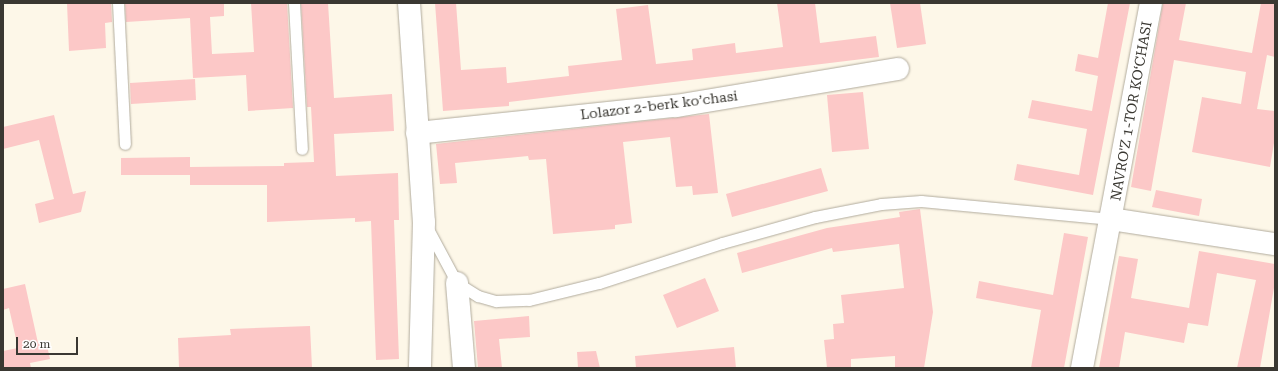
<!DOCTYPE html>
<html>
<head>
<meta charset="utf-8">
<style>
	body { margin:0 }
	#map { position:relative; width:1278px; height:371px; overflow:hidden; background:#fdf7e8; font-family:"Roboto Serif",serif }
	div>[style] { position:absolute }
	[style*='--x'] { left:calc(var(--x)*1px); top:calc(var(--y)*1px); width:calc(var(--w)*1px); rotate:calc(var(--a)*1deg) }
	.building>* { inset:0; background:#fcc8c7 }
	.roads { filter:drop-shadow(0 0 1px #b1ab9d) drop-shadow(0 0 1px #b1ab9d) }
	.service>* { height:11px; margin:-5.5px; padding:0 5.5px; transform-origin:5.5px; border-radius:5.5px; background:#fff }
	.minor>* { height:22px; margin:-11px; padding:0 11px; transform-origin:11px; border-radius:11px; background:#fff }
	span { translate:-50% -50%; white-space:nowrap; text-align:center; line-height:1.15; -webkit-text-stroke:3px #fff; paint-order:stroke }
	.street-label { font-size:14px; color:#3a3832 }
	.frame { position:absolute; inset:0; border:4px solid #3a3832; pointer-events:none }
	.scale { position:absolute; left:16px; top:337px; width:62px; height:18px; box-sizing:border-box; border:2px solid #3a3832; border-top:0; padding-left:5px; font-size:12px; line-height:14px; white-space:nowrap; color:#3a3832; -webkit-text-stroke:3px #fff; paint-order:stroke }
</style>
</head>
<body>
<div id="map">
	<div class="building">
		<div style="clip-path:polygon(67px 3px,111px 3px,112px 22px,105px 23px,106px 48px,69px 51px)"></div>
		<div style="clip-path:polygon(125px 3px,224px 3px,224px 16px,210px 17px,212px 54px,254px 52px,251px 3px,287px 3px,293px 108px,248px 111px,246px 75px,193px 78px,190px 18px,126px 22px)"></div>
		<div style="clip-path:polygon(301px 3px,328px 3px,334px 98px,392px 94px,394px 131px,334px 134px,336px 176px,398px 173px,399px 220px,394px 220px,399px 359px,376px 360px,371px 221px,355px 222px,355px 218px,267px 222px,267px 185px,190px 185px,190px 167px,284px 166px,284px 163px,314px 162px,311px 107px,307px 107px)"></div>
		<div style="clip-path:polygon(435px 3px,456px 3px,461px 70px,506px 67px,507px 83px,569px 76px,568px 66px,622px 60px,616px 9px,648px 5px,656px 64px,693px 60px,692px 49px,735px 43px,736px 53px,783px 47px,777px 3px,815px 3px,820px 43px,876px 36px,879px 57px,509px 102px,509px 106px,443px 111px)"></div>
		<div style="clip-path:polygon(890px 3px,920px 3px,926px 44px,897px 48px)"></div>
		<div style="clip-path:polygon(1108px 3px,1130px 3px,1093px 195px,1014px 180px,1017px 164px,1079px 175px,1087px 129px,1028px 118px,1032px 100px,1092px 111px,1098px 76px,1075px 71px,1078px 54px,1098px 58px)"></div>
		<div style="clip-path:polygon(1163px 3px,1186px 3px,1179px 40px,1252px 53px,1261px 3px,1275px 3px,1275px 57px,1267px 55px,1257px 109px,1275px 111px,1275px 137px,1270px 167px,1192px 152px,1202px 97px,1241px 104px,1246px 72px,1174px 60px,1151px 191px,1131px 187px)"></div>
		<div style="clip-path:polygon(195px 79px,196px 100px,131px 104px,130px 83px)"></div>
		<div style="clip-path:polygon(863px 92px,869px 149px,832px 152px,827px 95px)"></div>
		<div style="clip-path:polygon(709px 114px,718px 193px,693px 195px,692px 186px,676px 187px,670px 137px,623px 142px,632px 223px,615px 225px,615px 229px,553px 234px,546px 159px,529px 160px,528px 156px,455px 163px,457px 183px,440px 184px,436px 144px)"></div>
		<div style="clip-path:polygon(54px 115px,73px 194px,86px 191px,81px 212px,39px 223px,35px 204px,54px 199px,39px 140px,3px 149px,3px 127px)"></div>
		<div style="clip-path:polygon(190px 157px,190px 175px,121px 175px,121px 158px)"></div>
		<div style="clip-path:polygon(821px 168px,828px 191px,732px 217px,726px 194px)"></div>
		<div style="clip-path:polygon(1156px 190px,1202px 199px,1199px 216px,1152px 207px)"></div>
		<div style="clip-path:polygon(920px 209px,933px 312px,924px 368px,895px 368px,895px 356px,851px 359px,851px 368px,827px 368px,824px 340px,834px 339px,833px 324px,844px 323px,841px 295px,904px 288px,899px 244px,833px 252px,832px 248px,742px 273px,737px 253px,827px 228px,900px 217px,899px 212px)"></div>
		<div style="clip-path:polygon(1064px 233px,1088px 237px,1064px 368px,1031px 368px,1041px 310px,976px 298px,979px 281px,1053px 295px)"></div>
		<div style="clip-path:polygon(1199px 251px,1275px 264px,1275px 282px,1260px 368px,1237px 368px,1256px 280px,1217px 273px,1208px 326px,1188px 323px,1184px 343px,1125px 332px,1119px 368px,1099px 368px,1119px 256px,1138px 259px,1131px 298px,1189px 308px)"></div>
		<div style="clip-path:polygon(705px 278px,719px 311px,677px 328px,663px 295px)"></div>
		<div style="clip-path:polygon(25px 284px,38px 343px,46px 341px,50px 359px,30px 363px,31px 368px,3px 368px,3px 351px,18px 348px,9px 308px,3px 310px,3px 289px)"></div>
		<div style="clip-path:polygon(529px 316px,530px 337px,499px 339px,502px 368px,478px 368px,474px 321px)"></div>
		<div style="clip-path:polygon(310px 326px,312px 368px,179px 368px,178px 338px,231px 335px,230px 329px)"></div>
		<div style="clip-path:polygon(734px 347px,736px 368px,636px 368px,635px 356px)"></div>
		<div style="clip-path:polygon(596px 351px,600px 368px,578px 368px,577px 352px)"></div>
	</div>
	<div class="roads">
		<div class="service">
			<div style="--x:118;--y:3;--w:141;--a:87.2"></div>
			<div style="--x:294;--y:3;--w:146;--a:86.9"></div>
			<div style="--x:428;--y:229;--w:61;--a:61.8"></div>
			<div style="--x:457;--y:283;--w:25;--a:32"></div>
			<div style="--x:478;--y:296;--w:19;--a:16"></div>
			<div style="--x:496;--y:301;--w:33;--a:-2"></div>
			<div style="--x:529;--y:300;--w:72;--a:-13.7"></div>
			<div style="--x:599;--y:283;--w:129;--a:-18"></div>
			<div style="--x:722;--y:243;--w:97;--a:-15.6"></div>
			<div style="--x:815;--y:217;--w:67;--a:-11.1"></div>
			<div style="--x:881;--y:204;--w:40;--a:-4.3"></div>
			<div style="--x:921;--y:201;--w:191;--a:5.4"></div>
		</div>
		<div class="minor">
			<div style="--x:409;--y:3;--w:220;--a:86.1"></div>
			<div style="--x:424;--y:222;--w:146;--a:91.6"></div>
			<div style="--x:417;--y:133;--w:260;--a:-6"></div>
			<div style="--x:676;--y:106;--w:225;--a:-9.5"></div>
			<div style="--x:1111;--y:219;--w:166;--a:8.7"></div>
			<div style="--x:457;--y:283;--w:85;--a:85.3"></div>
			<div style="--x:1082;--y:368;--w:371;--a:-79.3"></div>
		</div>
	</div>
	<div class="street-label">
		<span style="left:659px;top:105px;rotate:-7deg">Lolazor 2-berk koʼchasi</span>
		<span style="left:1131px;top:111px;rotate:-80deg">NAVRO'Z 1-TOR KO‘CHASI</span>
	</div>
	<div class="frame"></div>
	<div class="scale">20 m</div>
</div>
</body>
</html>
